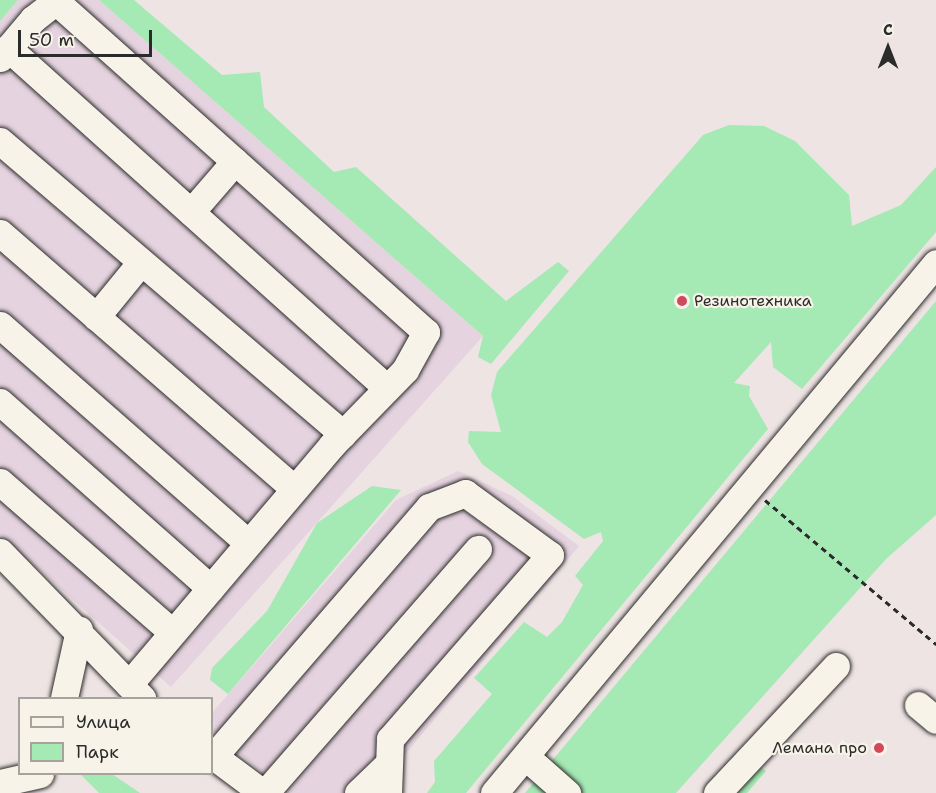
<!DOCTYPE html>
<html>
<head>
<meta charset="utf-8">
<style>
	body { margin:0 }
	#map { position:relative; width:936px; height:793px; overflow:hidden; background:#efe4e4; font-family:"Shantell Sans",sans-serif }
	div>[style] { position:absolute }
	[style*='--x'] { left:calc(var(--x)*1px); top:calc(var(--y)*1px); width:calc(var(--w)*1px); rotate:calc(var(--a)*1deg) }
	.built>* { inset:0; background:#e5d3df }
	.green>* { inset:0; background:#a5e9b4 }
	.path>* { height:3px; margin-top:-1.5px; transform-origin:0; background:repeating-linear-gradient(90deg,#2b2b2b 0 6px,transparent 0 10.5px) }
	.roads { filter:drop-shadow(0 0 2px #2b2b2b) drop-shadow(0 0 2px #2b2b2b) }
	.minor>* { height:27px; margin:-13.5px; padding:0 13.5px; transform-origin:13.5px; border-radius:13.5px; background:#f7f3e8 }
	.dots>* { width:16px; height:16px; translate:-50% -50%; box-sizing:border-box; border:3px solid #f7f3e8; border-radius:50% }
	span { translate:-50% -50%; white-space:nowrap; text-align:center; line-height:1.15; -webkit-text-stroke:4.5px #f7f3e8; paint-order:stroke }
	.poi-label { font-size:16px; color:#2b2b2b }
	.left { translate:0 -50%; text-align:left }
	.right { translate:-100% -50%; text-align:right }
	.legend { position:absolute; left:18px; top:697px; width:195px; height:78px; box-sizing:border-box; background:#f7f3e8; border:2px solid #a5a39c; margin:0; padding:8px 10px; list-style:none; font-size:18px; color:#2b2b2b }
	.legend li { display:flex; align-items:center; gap:12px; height:30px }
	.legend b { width:30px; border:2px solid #a5a39c }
	.north { position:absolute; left:858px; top:18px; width:60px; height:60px; -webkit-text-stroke:4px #f7f3e8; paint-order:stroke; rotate:0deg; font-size:16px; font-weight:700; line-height:24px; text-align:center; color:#2b2b2b }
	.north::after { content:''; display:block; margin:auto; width:21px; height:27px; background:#2b2b2b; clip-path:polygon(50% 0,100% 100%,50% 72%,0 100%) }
	.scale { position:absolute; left:18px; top:30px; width:134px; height:27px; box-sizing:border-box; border:3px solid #2b2b2b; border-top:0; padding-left:8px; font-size:18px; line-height:21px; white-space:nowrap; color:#2b2b2b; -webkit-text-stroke:4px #f7f3e8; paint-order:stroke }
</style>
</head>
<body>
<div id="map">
	<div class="built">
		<div style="clip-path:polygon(18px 0,99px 0,483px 336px,171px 687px,0 535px,0 21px)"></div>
		<div style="clip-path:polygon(458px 471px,512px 496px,579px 546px,373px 793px,286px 793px,212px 730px,212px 713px,396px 500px)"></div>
	</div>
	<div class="green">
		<div style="clip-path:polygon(0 0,18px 0,0 21px)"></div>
		<div style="clip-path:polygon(99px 0,134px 0,222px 75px,260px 72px,264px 107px,334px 172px,356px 167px,506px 301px,558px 262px,569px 271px,491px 364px,478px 357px,483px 336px)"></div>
		<div style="clip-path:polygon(729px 125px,764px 126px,795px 141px,849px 195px,852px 226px,901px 205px,936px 167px,936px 232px,802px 389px,773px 367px,771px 342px,734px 383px,750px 386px,749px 396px,768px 429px,466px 793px,427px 793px,435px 782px,434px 761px,492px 694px,474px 678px,524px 622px,547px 637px,562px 622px,583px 585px,575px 576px,603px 541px,601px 532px,584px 539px,482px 464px,468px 442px,469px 431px,501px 432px,491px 395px,497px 372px,703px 135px)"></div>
		<div style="clip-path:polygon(936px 301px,936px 515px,886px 559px,676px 793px,525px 793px)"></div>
		<div style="clip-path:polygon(372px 486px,401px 490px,228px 694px,210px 680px,212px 668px,267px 611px,317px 523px)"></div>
		<div style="clip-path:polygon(760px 767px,766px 771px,747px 793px,737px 793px)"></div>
		<div style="clip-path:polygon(80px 774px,112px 774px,140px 793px,99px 793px)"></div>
	</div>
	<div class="path">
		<div style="--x:765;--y:500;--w:224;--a:40.1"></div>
	</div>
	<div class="roads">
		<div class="minor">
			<div style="--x:8;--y:48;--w:509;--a:41.9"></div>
			<div style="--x:0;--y:58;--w:51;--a:-49.8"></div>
			<div style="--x:33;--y:19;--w:23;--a:-38"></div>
			<div style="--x:51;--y:5;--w:9;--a:0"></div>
			<div style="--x:60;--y:5;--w:491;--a:41.8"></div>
			<div style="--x:426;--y:332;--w:43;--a:118.9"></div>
			<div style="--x:405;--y:370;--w:105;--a:134.2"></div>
			<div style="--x:332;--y:445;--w:314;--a:130.3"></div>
			<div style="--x:0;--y:141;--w:451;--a:40.5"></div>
			<div style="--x:191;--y:212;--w:67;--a:-49.2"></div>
			<div style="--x:0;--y:233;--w:390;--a:41"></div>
			<div style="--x:96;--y:317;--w:71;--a:-50.7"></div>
			<div style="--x:0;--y:325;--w:330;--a:41.3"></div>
			<div style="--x:0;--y:402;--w:281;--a:41.5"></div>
			<div style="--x:0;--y:482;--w:228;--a:41.1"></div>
			<div style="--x:0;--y:552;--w:204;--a:45.8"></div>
			<div style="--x:64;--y:698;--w:70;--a:-77.6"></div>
			<div style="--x:918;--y:705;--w:23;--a:40"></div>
			<div style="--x:212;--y:755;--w:64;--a:36.7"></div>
			<div style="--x:214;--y:756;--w:329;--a:-49.2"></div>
			<div style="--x:429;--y:507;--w:39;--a:-21"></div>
			<div style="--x:465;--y:493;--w:105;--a:36.1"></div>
			<div style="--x:550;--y:555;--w:244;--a:131"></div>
			<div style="--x:390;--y:739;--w:54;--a:92.1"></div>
			<div style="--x:526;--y:757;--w:55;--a:41.3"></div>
			<div style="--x:0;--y:783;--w:41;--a:-12.7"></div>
			<div style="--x:265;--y:793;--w:324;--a:-48.9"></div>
			<div style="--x:358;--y:793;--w:39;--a:-44"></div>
			<div style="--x:494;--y:793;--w:690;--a:-50.17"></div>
			<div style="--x:717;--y:793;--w:174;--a:-46.9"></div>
		</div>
	</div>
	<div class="dots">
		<div style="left:682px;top:301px;background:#d1495b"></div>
		<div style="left:879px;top:748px;background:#d1495b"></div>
	</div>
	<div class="poi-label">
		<span class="left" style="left:694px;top:301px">Резинотехника</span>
		<span class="right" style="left:867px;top:748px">Лемана про</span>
	</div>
	<ul class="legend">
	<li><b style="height:8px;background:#f7f3e8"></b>Улица</li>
	<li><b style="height:16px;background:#a5e9b4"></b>Парк</li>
	</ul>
	<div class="north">С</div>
	<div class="scale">50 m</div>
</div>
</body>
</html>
